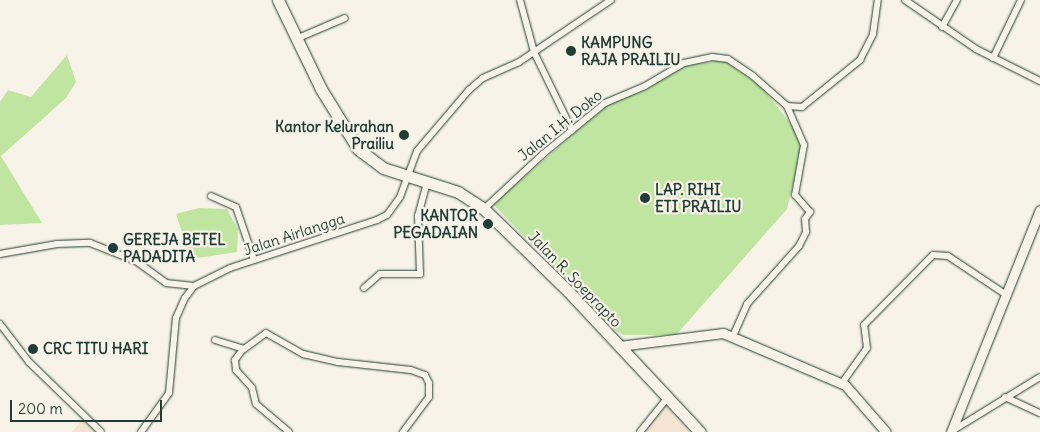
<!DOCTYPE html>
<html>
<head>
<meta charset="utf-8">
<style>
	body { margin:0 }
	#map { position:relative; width:1040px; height:432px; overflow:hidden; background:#f7f3e8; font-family:Delius,sans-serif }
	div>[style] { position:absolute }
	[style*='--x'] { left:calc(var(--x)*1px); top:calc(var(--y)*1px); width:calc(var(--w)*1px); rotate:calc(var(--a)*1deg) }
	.built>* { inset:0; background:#f3e5d1 }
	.green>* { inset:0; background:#c0e5a0 }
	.roads { filter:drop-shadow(0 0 1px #1f3d34) drop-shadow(0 0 1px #1f3d34) }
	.street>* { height:6px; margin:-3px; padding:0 3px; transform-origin:3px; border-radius:3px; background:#f7f3e8 }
	.secondary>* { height:9px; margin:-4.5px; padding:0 4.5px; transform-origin:4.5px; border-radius:4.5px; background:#f7f3e8 }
	.highway>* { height:11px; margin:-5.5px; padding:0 5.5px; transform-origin:5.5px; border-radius:5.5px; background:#f7f3e8 }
	.dots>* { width:14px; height:14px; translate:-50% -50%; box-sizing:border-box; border:2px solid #f7f3e8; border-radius:50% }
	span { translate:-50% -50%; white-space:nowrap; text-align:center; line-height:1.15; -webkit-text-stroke:4.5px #f7f3e8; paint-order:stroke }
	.poi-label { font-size:15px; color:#1f3d34; font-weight:700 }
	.left { translate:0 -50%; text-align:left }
	.right { translate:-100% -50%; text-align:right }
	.street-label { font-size:15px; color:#1f3d34 }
	.scale { position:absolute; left:10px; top:400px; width:152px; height:22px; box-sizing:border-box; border:2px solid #1f3d34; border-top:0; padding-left:6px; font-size:15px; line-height:18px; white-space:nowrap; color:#1f3d34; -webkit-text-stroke:4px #f7f3e8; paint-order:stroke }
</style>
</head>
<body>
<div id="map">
	<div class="built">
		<div style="clip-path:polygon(666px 405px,690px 432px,643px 432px)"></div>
		<div style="clip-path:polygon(82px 420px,96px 432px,72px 432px)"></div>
	</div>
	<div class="green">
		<div style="clip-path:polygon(67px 55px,76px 82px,66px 98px,1px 156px,42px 223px,0 225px,0 102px,8px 90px,31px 97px)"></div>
		<div style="clip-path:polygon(723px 60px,762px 87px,800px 136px,802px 148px,787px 209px,676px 335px,623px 335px,612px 328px,493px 204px,613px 100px,647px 90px,673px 68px)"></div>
		<div style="clip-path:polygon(199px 208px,227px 209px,238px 229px,237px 252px,191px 259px,176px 214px)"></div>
	</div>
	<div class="roads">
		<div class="street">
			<div style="--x:520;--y:0;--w:54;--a:74.9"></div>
			<div style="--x:534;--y:52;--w:87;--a:64"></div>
			<div style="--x:905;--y:0;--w:86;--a:34.6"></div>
			<div style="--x:976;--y:49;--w:72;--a:26.6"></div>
			<div style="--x:942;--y:27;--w:31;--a:-61"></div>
			<div style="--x:296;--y:39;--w:53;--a:-23.2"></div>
			<div style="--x:993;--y:58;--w:64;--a:-64.2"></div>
			<div style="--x:211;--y:196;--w:27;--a:24"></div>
			<div style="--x:236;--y:207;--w:56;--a:71.2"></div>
			<div style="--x:484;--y:209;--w:81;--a:-43"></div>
			<div style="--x:543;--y:154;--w:80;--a:-39.4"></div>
			<div style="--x:605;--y:103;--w:43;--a:-23"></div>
			<div style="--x:645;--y:86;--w:45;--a:-30.5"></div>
			<div style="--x:684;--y:63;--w:29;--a:-12"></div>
			<div style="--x:712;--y:57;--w:16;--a:7"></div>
			<div style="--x:728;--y:59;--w:30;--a:34"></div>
			<div style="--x:753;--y:76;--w:45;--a:41.4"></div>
			<div style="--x:787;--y:106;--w:15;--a:4"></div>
			<div style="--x:802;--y:107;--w:75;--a:-39"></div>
			<div style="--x:860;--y:60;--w:29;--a:-63"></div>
			<div style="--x:873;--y:34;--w:34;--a:-82"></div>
			<div style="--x:0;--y:254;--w:58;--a:-10"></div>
			<div style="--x:57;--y:244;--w:33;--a:-2"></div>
			<div style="--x:90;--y:243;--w:49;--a:21.4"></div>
			<div style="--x:136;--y:261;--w:37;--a:36"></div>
			<div style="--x:166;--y:283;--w:28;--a:6"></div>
			<div style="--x:194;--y:286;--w:40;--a:-26.6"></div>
			<div style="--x:230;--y:268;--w:155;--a:-18.1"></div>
			<div style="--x:377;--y:220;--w:11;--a:-27"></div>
			<div style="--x:387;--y:215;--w:22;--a:-54"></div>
			<div style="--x:400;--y:197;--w:49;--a:-69.7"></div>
			<div style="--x:417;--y:151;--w:80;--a:-49.6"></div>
			<div style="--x:469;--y:90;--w:18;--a:-41"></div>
			<div style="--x:483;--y:78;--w:39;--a:-24"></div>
			<div style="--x:519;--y:62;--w:111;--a:-34"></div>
			<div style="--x:364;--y:288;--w:21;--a:-41"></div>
			<div style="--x:380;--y:274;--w:40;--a:0"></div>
			<div style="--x:420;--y:274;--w:58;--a:-92"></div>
			<div style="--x:418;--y:216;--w:34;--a:-75"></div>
			<div style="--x:0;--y:324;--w:48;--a:52.7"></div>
			<div style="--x:29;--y:362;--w:100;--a:44.2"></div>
			<div style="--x:733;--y:336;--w:35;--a:-66"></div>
			<div style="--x:747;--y:304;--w:78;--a:-48.1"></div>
			<div style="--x:799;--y:246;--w:16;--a:-63"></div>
			<div style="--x:806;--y:232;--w:13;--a:-94"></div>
			<div style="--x:805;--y:219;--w:9;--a:-54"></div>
			<div style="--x:810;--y:212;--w:23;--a:-131"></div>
			<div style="--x:795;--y:195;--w:51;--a:-79.8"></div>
			<div style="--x:804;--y:145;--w:43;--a:-113.6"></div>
			<div style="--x:215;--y:340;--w:30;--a:17"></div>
			<div style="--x:244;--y:349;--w:27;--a:-36"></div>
			<div style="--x:266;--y:333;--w:43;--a:29.6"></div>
			<div style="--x:303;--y:354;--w:36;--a:13"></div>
			<div style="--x:338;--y:362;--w:73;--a:6.3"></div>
			<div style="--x:411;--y:370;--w:15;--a:20"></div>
			<div style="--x:425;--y:375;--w:9;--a:63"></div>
			<div style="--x:429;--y:383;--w:14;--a:90"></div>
			<div style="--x:429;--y:397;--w:44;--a:126.6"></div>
			<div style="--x:243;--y:349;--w:14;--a:126"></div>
			<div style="--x:235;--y:360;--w:10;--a:84"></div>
			<div style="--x:236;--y:370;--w:24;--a:48"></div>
			<div style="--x:252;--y:388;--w:16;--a:76"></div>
			<div style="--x:256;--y:404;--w:43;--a:40.3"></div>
			<div style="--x:842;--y:383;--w:43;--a:-54.5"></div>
			<div style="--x:867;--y:348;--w:23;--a:-97"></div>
			<div style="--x:864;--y:325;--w:98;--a:-45.4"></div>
			<div style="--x:933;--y:255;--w:15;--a:4"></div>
			<div style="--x:948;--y:256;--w:69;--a:33.7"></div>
			<div style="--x:1005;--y:397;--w:38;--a:25"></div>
			<div style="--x:952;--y:431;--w:103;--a:-31.5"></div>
			<div style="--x:141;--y:432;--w:48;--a:-54.3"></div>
			<div style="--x:169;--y:393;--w:75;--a:-84.7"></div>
			<div style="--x:176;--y:318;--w:22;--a:-66"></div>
			<div style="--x:185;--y:298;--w:15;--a:-53"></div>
			<div style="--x:640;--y:432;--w:45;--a:-51.3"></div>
		</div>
		<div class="secondary">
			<div style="--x:619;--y:346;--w:105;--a:-7.1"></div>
			<div style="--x:723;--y:333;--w:133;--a:23.1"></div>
			<div style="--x:845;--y:385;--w:62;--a:48.9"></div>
			<div style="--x:951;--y:432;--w:239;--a:-68.2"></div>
		</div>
		<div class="highway">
			<div style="--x:278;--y:0;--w:99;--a:64.2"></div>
			<div style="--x:321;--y:89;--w:70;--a:58.3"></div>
			<div style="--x:358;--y:149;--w:31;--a:37"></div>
			<div style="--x:383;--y:168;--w:79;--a:17.7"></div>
			<div style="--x:458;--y:192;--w:31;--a:33"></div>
			<div style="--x:484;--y:209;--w:117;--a:44.3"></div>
			<div style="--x:568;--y:291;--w:193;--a:46.9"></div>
		</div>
	</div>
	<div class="dots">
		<div style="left:571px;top:51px;background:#1f3d34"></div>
		<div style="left:404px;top:135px;background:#1f3d34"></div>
		<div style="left:645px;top:198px;background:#1f3d34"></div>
		<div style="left:488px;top:224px;background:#1f3d34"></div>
		<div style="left:113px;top:248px;background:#1f3d34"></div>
		<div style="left:33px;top:349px;background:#1f3d34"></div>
	</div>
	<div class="poi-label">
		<span class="left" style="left:581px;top:51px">KAMPUNG<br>RAJA PRAILIU</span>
		<span class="right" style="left:394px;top:135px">Kantor Kelurahan<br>Prailiu</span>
		<span class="left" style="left:655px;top:198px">LAP. RIHI<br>ETI PRAILIU</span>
		<span class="right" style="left:478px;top:224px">KANTOR<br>PEGADAIAN</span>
		<span class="left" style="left:123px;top:248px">GEREJA BETEL<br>PADADITA</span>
		<span class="left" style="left:43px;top:349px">CRC TITU HARI</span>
	</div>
	<div class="street-label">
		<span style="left:560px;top:125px;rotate:-39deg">Jalan I.H. Doko</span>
		<span style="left:294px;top:234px;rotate:-18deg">Jalan Airlangga</span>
		<span style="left:575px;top:279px;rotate:46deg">Jalan R. Soeprapto</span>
	</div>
	<div class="scale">200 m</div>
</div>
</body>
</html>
